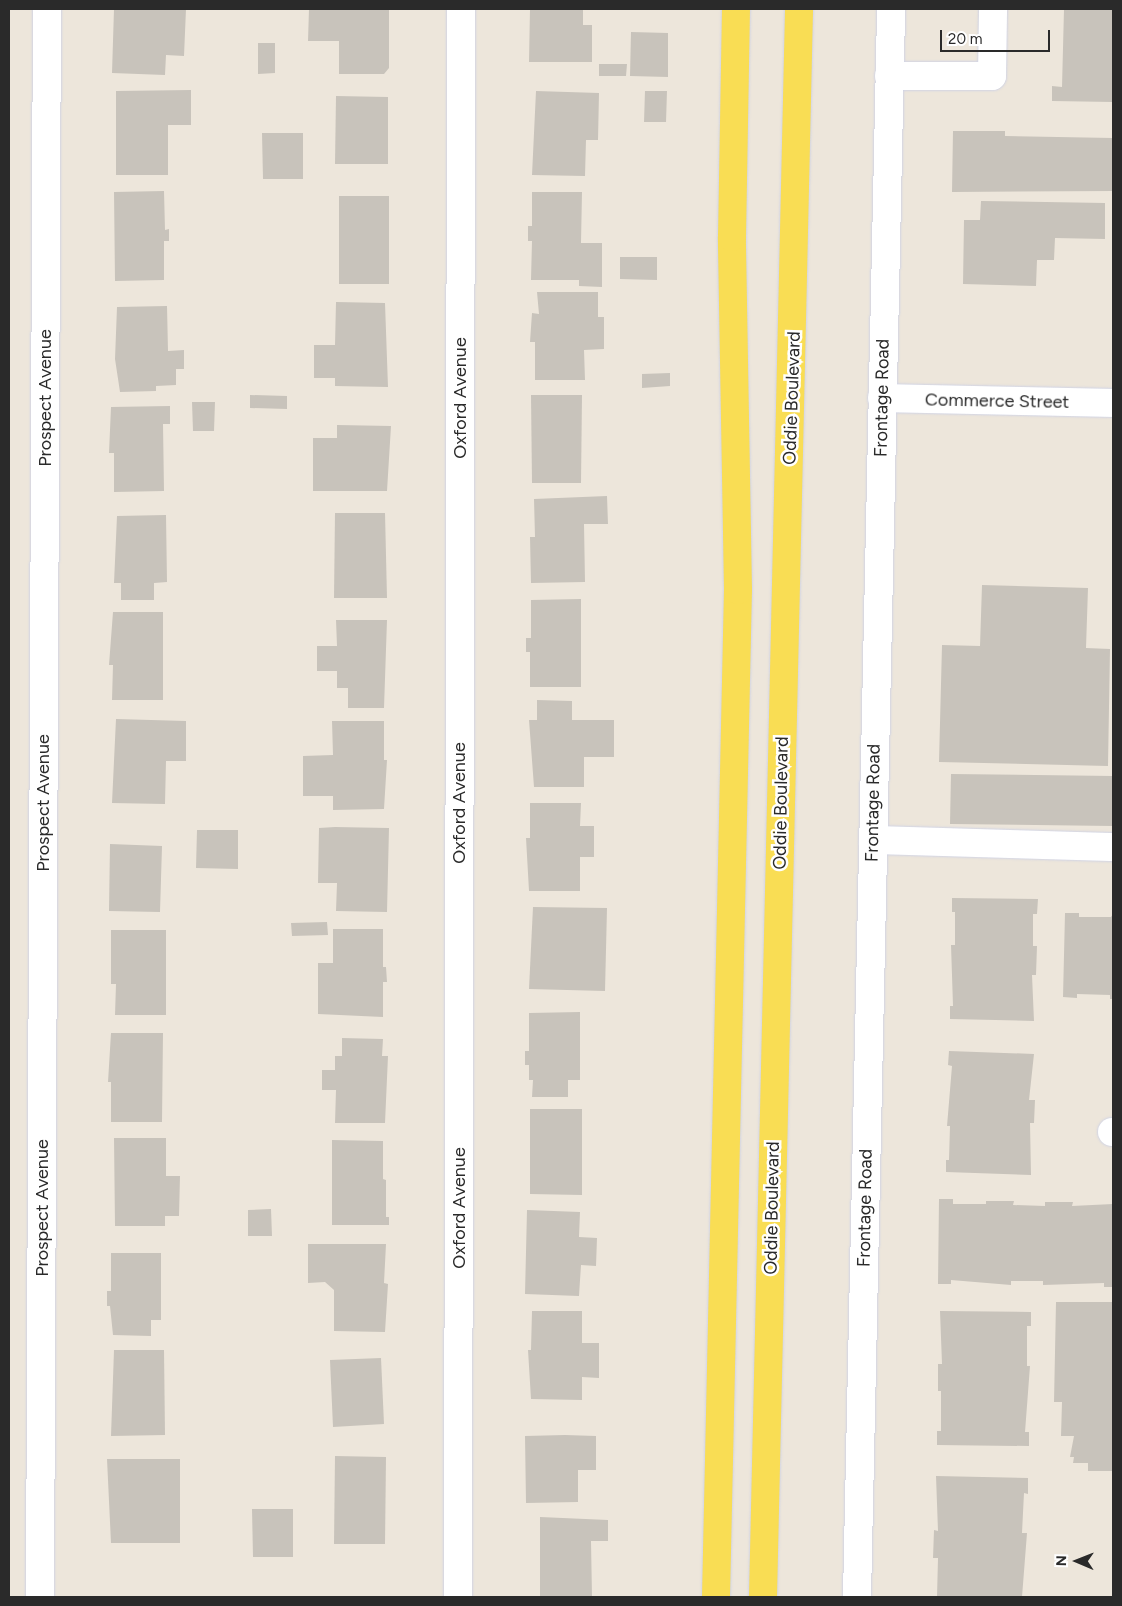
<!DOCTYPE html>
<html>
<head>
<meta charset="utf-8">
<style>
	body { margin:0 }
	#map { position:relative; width:1122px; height:1606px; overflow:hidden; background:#ede6db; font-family:Figtree,sans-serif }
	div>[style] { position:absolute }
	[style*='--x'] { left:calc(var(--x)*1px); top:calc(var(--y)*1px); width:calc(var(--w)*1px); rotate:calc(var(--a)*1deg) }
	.building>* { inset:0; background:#c8c3bb }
	.roads { filter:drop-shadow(0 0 1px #d0d3e4) drop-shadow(0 0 1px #d0d3e4) }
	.minor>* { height:28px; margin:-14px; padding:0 14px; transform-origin:14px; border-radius:14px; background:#fff }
	.major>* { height:28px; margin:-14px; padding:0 14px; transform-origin:14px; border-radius:14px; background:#f9dd54 }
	span { translate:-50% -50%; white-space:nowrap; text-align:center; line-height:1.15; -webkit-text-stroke:5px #fff; paint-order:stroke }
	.street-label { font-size:18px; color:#2a2a2a }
	.frame { position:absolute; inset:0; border:10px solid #2a2a2a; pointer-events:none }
	.north { position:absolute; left:1052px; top:1536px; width:50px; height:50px; -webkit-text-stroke:4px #fff; paint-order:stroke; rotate:271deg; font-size:14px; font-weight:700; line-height:20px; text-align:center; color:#2a2a2a }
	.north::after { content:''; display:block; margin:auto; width:18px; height:22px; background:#2a2a2a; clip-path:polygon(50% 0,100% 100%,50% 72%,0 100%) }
	.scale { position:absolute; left:940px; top:30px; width:110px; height:22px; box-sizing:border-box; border:2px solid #2a2a2a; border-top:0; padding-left:6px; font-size:15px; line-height:18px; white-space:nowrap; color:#2a2a2a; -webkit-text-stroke:4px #fff; paint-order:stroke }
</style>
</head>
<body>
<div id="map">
	<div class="building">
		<div style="clip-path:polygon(114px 9px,186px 9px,184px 56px,166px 55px,165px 75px,112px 73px)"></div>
		<div style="clip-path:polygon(309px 9px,389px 9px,389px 68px,384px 74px,339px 74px,339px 41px,308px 41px)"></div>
		<div style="clip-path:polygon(530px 9px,583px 9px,583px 25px,592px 25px,592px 62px,529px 62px)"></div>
		<div style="clip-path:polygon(1064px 9px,1113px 9px,1113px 102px,1052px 101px,1052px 86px,1062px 87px)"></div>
		<div style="clip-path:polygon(631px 32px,668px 33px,668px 77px,630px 76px)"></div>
		<div style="clip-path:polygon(258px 43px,275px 43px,275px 73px,258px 74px)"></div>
		<div style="clip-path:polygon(599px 64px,627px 64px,626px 76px,599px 76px)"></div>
		<div style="clip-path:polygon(191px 90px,191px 125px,168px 125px,168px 175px,116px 175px,116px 91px)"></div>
		<div style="clip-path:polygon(536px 91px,599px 93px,598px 140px,586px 140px,585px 176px,532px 175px)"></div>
		<div style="clip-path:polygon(645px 91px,667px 91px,666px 122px,644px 122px)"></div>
		<div style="clip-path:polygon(336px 96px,388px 97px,388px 164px,335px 164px)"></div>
		<div style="clip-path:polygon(953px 131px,1005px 131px,1005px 136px,1113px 138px,1113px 191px,952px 192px)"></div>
		<div style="clip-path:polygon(262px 133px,303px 133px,303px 179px,263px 179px)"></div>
		<div style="clip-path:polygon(164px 191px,165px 230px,169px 229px,169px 241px,164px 241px,164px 280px,115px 281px,114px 192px)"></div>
		<div style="clip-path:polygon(532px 192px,582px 192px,581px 243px,602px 243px,602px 287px,579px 286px,579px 280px,531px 280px,532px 241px,528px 241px,528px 226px,532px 226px)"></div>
		<div style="clip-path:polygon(339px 196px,389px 196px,389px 284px,339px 284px)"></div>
		<div style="clip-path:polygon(981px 201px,1105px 203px,1105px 239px,1055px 238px,1054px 260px,1037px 260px,1036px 286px,963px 284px,964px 220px,980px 220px)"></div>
		<div style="clip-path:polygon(620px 257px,657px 257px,657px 280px,620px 279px)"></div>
		<div style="clip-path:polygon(537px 292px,598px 292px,598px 317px,604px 317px,604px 349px,584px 350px,585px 380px,535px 380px,535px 342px,530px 342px,532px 313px,539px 314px)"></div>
		<div style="clip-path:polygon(336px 302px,385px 303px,388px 387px,335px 386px,335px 378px,314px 378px,314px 345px,335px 345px)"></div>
		<div style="clip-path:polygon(167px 306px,168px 351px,184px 350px,184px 369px,176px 369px,176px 385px,156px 386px,156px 391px,120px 392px,115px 359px,117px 307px)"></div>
		<div style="clip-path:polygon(670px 373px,670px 386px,642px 388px,642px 374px)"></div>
		<div style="clip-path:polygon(250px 395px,287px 396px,287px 409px,250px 408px)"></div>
		<div style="clip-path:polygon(531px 395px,582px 395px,581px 483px,532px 483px)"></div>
		<div style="clip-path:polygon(192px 402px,215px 402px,214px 431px,193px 431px)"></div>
		<div style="clip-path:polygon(170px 406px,170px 424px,163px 424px,164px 491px,114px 492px,114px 453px,109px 453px,111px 407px)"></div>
		<div style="clip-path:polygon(337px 425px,391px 426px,387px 491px,313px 491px,313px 438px,337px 438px)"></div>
		<div style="clip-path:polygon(607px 496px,608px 524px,584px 524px,585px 582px,531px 583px,530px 537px,535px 537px,534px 499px)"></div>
		<div style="clip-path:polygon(335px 513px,385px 513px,387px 598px,334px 598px)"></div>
		<div style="clip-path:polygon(166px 515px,167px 582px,154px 583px,154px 600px,121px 600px,121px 583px,114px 583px,117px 516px)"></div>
		<div style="clip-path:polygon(982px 585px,1088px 588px,1086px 648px,1110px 649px,1108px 766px,939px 762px,942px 645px,980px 646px)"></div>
		<div style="clip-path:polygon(581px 599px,581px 687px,530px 687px,530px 652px,526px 652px,526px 638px,531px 638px,531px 600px)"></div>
		<div style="clip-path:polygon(113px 612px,163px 612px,163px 700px,112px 700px,113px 665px,109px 665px)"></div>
		<div style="clip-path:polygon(336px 620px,387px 620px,384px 708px,348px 708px,348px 688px,337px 688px,337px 671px,317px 671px,317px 646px,337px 646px)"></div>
		<div style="clip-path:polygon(537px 700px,572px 701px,572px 720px,614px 720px,614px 757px,584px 757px,584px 787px,534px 787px,529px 720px,537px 720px)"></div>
		<div style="clip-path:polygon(116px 719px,186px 721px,186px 761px,166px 761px,165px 804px,112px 803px)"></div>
		<div style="clip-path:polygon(332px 721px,384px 721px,384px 760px,387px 760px,384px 809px,333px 810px,333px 796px,303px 796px,303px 756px,333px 755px)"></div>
		<div style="clip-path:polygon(951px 774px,1113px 776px,1113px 826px,950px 824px)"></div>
		<div style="clip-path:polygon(530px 803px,581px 803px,580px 826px,594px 826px,594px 857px,580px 857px,580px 891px,529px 891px,526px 838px,530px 838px)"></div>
		<div style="clip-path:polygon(335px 827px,389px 828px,387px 912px,336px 911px,337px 883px,318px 883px,319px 828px)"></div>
		<div style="clip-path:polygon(197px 830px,238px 830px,238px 869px,196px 868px)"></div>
		<div style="clip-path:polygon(110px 844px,162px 846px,160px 912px,109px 911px)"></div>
		<div style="clip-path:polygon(952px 898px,1038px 899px,1037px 914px,1033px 914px,1033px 946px,1037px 946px,1036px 975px,1032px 975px,1034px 1021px,950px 1019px,950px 1006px,953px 1006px,951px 945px,955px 945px,955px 912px,952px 912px)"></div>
		<div style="clip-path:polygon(533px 907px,607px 908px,605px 991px,529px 989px)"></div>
		<div style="clip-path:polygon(1065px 913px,1079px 913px,1079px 917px,1111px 917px,1113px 914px,1113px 999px,1110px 999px,1110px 995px,1077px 994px,1077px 998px,1063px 997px)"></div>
		<div style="clip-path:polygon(327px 922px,328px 935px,292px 936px,291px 923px)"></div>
		<div style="clip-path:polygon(333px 929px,383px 929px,383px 967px,386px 967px,387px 982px,383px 982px,383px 1017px,318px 1014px,318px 963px,333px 963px)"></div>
		<div style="clip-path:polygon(111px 930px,166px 930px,166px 1015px,115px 1015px,116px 984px,111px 984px)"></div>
		<div style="clip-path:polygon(580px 1012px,580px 1080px,568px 1080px,568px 1097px,532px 1097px,533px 1080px,529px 1080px,529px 1065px,525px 1065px,525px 1051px,529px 1051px,529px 1013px)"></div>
		<div style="clip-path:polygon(111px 1033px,163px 1033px,162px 1122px,111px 1122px,111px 1082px,108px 1082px)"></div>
		<div style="clip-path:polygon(342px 1038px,383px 1039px,382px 1056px,388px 1056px,385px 1123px,335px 1123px,336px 1090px,322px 1090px,322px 1070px,335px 1070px,335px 1056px,342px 1056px)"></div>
		<div style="clip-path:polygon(949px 1051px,1034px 1054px,1029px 1100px,1035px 1100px,1034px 1123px,1030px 1123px,1031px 1175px,946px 1172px,946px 1160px,949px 1160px,950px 1126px,947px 1126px,952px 1066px,948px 1065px)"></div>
		<div style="clip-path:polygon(530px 1109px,582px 1109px,582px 1195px,530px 1194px)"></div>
		<div style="clip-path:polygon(114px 1138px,166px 1138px,166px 1176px,180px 1176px,179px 1216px,165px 1216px,165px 1226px,115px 1226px)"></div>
		<div style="clip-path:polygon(332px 1140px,383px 1141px,383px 1179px,386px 1180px,386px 1217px,389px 1217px,389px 1225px,332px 1225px)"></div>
		<div style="clip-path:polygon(939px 1199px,953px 1199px,953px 1204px,986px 1204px,986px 1201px,1014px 1201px,1013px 1205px,1045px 1206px,1045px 1202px,1073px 1202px,1072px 1206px,1113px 1204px,1113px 1287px,1104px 1287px,1104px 1283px,1043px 1285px,1043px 1281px,1011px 1281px,1011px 1285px,951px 1280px,951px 1284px,938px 1284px)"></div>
		<div style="clip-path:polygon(271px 1209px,272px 1236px,248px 1236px,248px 1210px)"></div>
		<div style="clip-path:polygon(527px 1210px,580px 1212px,579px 1237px,597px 1238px,596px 1266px,581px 1265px,579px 1296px,525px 1294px)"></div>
		<div style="clip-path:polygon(308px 1244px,386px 1244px,384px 1283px,388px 1284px,385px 1332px,334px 1331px,334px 1290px,325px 1282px,308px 1283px)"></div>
		<div style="clip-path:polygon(111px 1253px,161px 1253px,161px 1320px,151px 1320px,151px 1336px,113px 1335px,110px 1306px,107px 1306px,107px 1291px,111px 1291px)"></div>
		<div style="clip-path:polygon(1056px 1302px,1113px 1302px,1113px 1471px,1088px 1471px,1088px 1463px,1073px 1463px,1074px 1457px,1070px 1457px,1074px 1436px,1061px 1436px,1062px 1402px,1054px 1402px)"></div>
		<div style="clip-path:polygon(532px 1311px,582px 1311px,582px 1343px,599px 1343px,599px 1378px,582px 1377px,582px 1400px,531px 1399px,528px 1350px,531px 1350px)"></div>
		<div style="clip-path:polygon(940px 1311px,1031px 1312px,1031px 1326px,1027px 1326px,1027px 1366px,1030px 1366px,1025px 1432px,1029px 1432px,1029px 1446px,937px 1445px,937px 1431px,941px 1431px,941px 1391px,938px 1391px,938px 1364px,942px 1364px)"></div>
		<div style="clip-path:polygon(114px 1350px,164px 1350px,165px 1435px,111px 1436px)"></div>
		<div style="clip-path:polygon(381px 1358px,384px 1424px,333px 1427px,330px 1360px)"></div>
		<div style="clip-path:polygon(565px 1435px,596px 1436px,596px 1470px,578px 1470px,578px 1502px,526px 1503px,525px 1436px)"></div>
		<div style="clip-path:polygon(335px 1456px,386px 1457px,385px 1544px,334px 1544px)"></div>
		<div style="clip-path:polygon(107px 1459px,180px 1459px,180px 1543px,111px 1543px)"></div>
		<div style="clip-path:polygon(936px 1476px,1028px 1478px,1028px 1494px,1024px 1493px,1022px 1533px,1027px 1533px,1022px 1597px,937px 1597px,938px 1558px,933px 1558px,934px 1530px,938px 1531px)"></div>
		<div style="clip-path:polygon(252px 1509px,293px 1509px,293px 1557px,253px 1557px)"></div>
		<div style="clip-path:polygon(540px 1517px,608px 1520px,608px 1541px,591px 1541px,592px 1597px,540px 1597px)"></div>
	</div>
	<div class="roads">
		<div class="minor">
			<div style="--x:889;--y:76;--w:103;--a:0"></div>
			<div style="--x:992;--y:76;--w:67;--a:-89.1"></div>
			<div style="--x:882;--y:398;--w:231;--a:1.2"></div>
			<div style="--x:873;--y:840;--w:240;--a:1.7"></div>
			<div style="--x:1112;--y:1132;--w:1;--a:0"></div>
			<div style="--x:40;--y:1597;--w:1588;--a:-89.75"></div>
			<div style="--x:458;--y:1597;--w:1588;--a:-89.89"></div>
			<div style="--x:857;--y:1597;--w:1588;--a:-88.77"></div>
		</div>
		<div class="major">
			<div style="--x:716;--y:1597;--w:1007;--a:-88.75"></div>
			<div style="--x:738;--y:590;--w:353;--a:-91"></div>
			<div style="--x:732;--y:237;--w:228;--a:-89"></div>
			<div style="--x:763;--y:1597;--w:1588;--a:-88.7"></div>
		</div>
	</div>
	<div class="street-label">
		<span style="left:45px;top:398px;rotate:-90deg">Prospect Avenue</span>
		<span style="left:460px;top:398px;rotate:-90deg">Oxford Avenue</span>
		<span style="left:792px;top:398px;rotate:-88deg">Oddie Boulevard</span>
		<span style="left:882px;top:398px;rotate:-89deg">Frontage Road</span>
		<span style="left:997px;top:401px;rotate:1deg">Commerce Street</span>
		<span style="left:43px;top:803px;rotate:-90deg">Prospect Avenue</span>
		<span style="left:459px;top:803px;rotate:-90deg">Oxford Avenue</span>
		<span style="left:781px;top:803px;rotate:-89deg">Oddie Boulevard</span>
		<span style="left:873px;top:803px;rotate:-89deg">Frontage Road</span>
		<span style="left:42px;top:1208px;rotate:-90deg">Prospect Avenue</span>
		<span style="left:459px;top:1208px;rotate:-90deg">Oxford Avenue</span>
		<span style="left:772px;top:1208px;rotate:-89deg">Oddie Boulevard</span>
		<span style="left:865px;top:1208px;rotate:-89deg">Frontage Road</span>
	</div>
	<div class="frame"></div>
	<div class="north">N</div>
	<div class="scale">20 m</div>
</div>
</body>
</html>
